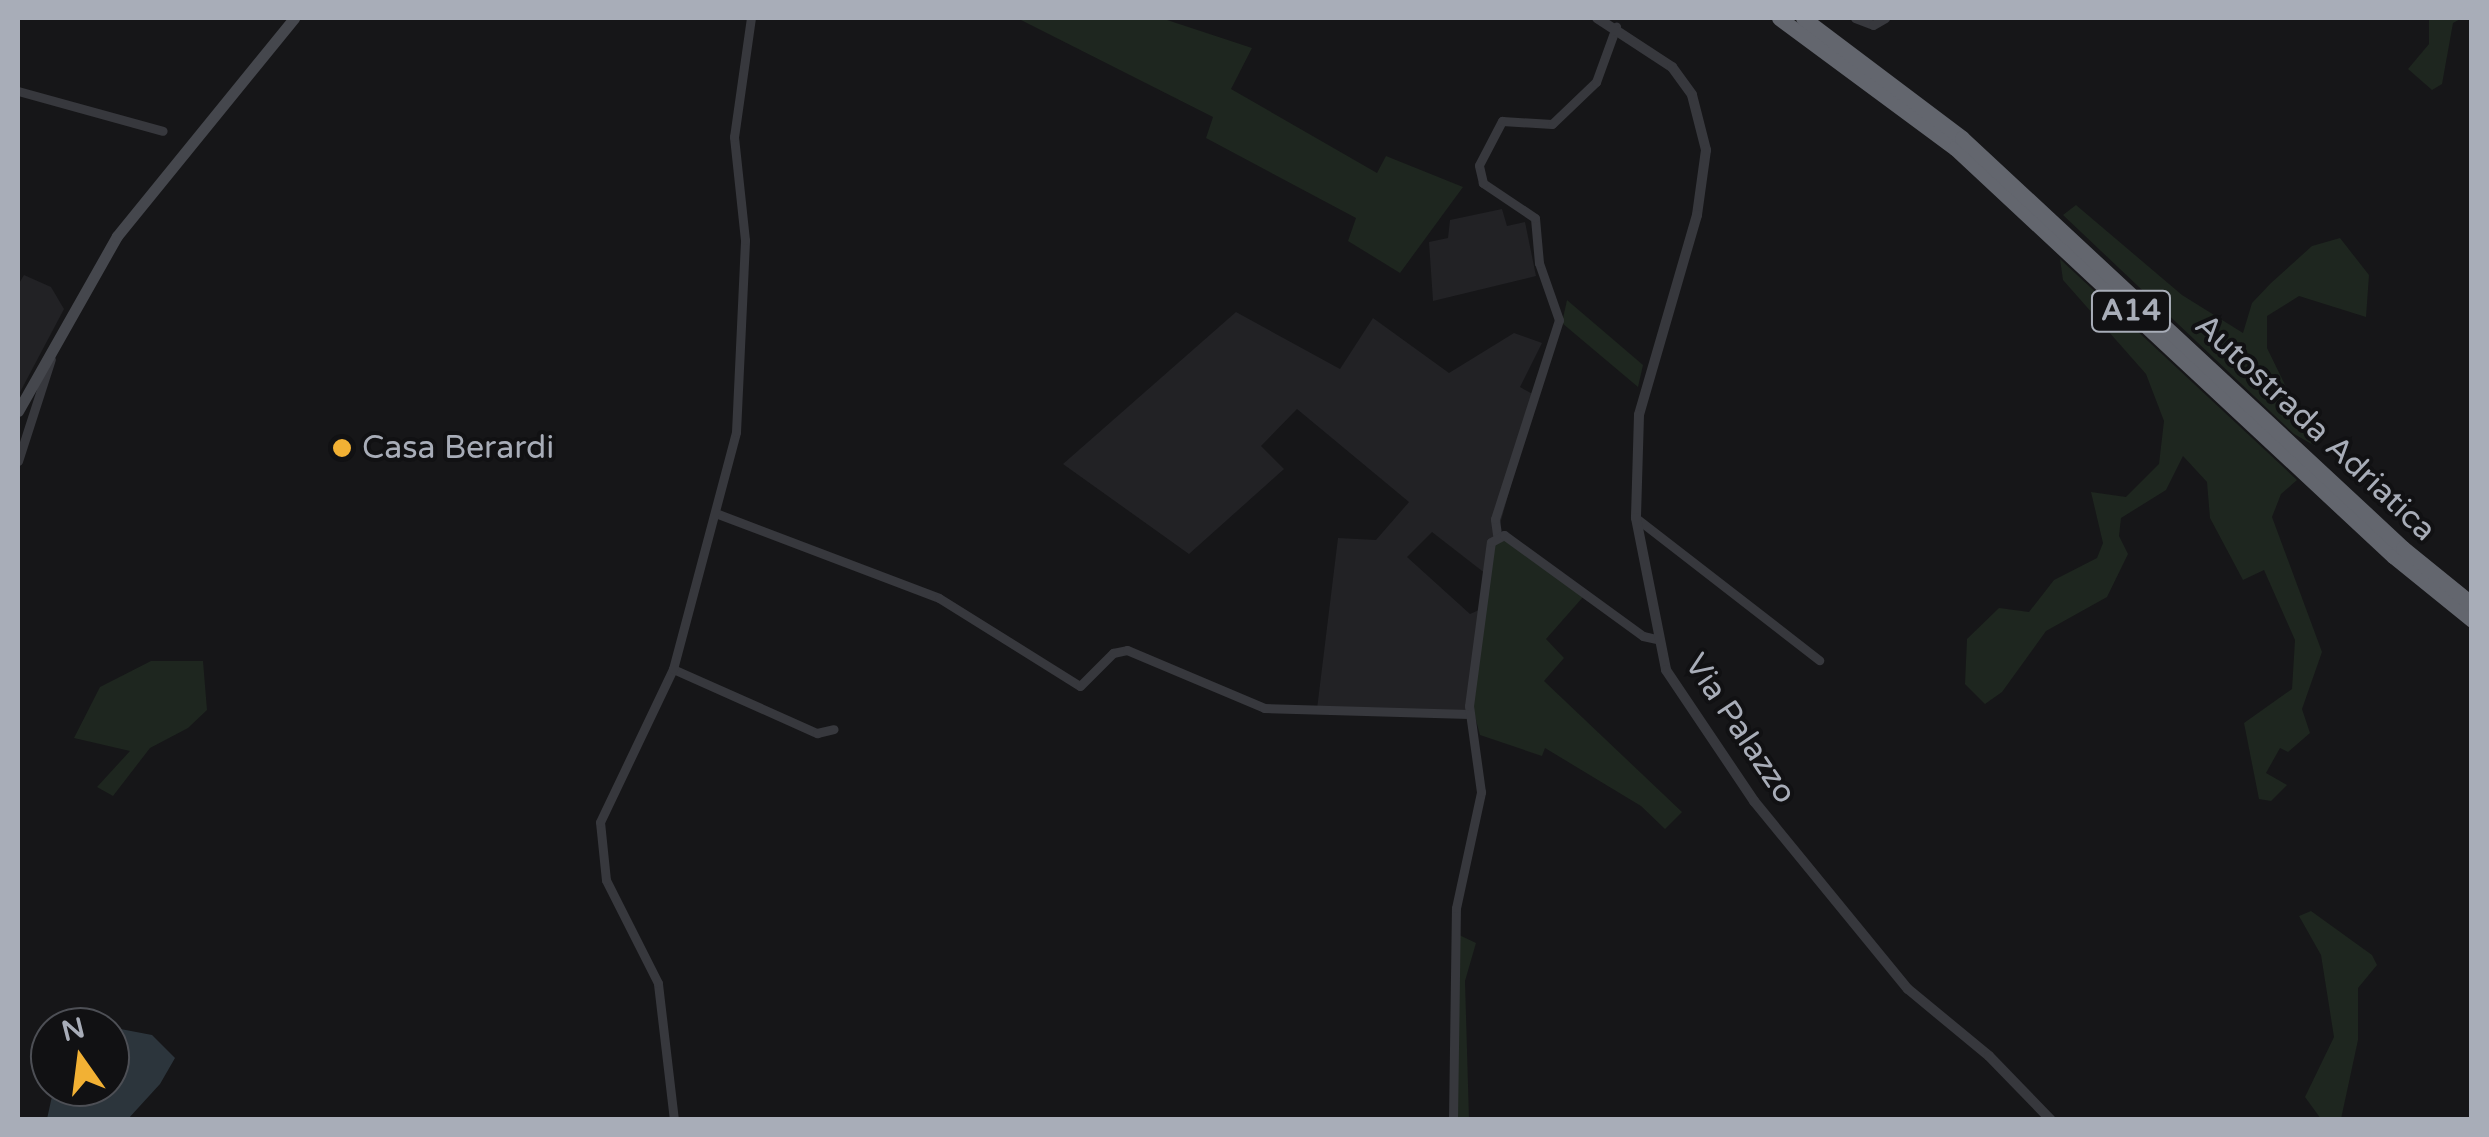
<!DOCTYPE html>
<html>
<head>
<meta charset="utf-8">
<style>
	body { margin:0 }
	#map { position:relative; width:2489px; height:1137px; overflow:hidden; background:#161618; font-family:"Varela Round",sans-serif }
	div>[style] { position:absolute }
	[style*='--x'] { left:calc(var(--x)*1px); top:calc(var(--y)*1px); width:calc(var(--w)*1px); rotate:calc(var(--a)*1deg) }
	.built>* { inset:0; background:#222225 }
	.green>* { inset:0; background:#1e261f }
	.water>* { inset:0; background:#2c353c }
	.minor>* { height:9px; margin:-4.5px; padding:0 4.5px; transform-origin:4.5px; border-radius:4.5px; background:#37383d }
	.tertiary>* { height:10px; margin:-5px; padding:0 5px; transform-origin:5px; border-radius:5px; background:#37383d }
	.secondary>* { height:11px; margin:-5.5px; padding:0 5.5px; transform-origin:5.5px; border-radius:5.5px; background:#45474d }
	.motorway>* { height:15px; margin:-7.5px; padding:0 7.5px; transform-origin:7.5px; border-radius:7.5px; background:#63666e }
	.dots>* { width:28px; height:28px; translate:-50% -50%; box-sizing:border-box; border:5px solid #111113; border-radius:50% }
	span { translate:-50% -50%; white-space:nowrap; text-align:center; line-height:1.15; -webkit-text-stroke:8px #111113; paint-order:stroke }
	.shield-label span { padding:2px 8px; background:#111113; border:2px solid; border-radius:8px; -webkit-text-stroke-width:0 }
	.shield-label { font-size:30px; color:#a8adb8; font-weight:700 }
	.street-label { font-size:32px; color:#a8adb8 }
	.poi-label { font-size:32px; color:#a8adb8 }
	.left { translate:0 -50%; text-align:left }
	.frame { position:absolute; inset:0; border:20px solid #a8adb8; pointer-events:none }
	.north { position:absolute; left:30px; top:1007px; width:100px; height:100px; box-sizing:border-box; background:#111113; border:2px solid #4d4f55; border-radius:50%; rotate:346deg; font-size:28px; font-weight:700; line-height:40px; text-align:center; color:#a8adb8 }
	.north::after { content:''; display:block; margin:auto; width:35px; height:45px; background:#f2b134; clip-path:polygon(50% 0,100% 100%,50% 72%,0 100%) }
</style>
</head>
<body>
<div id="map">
	<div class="built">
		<div style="clip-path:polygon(1502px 209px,1507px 226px,1525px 222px,1536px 276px,1433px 301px,1429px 242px,1448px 238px,1450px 220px)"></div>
		<div style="clip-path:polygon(24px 275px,51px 287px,64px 309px,18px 396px,18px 285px)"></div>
		<div style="clip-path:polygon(1236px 312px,1340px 369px,1373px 318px,1449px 373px,1514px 333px,1542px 343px,1520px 387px,1536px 396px,1486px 574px,1432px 532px,1407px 557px,1470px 614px,1479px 610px,1466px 712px,1317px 709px,1338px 538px,1376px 540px,1409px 502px,1297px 409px,1261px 446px,1284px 469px,1189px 554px,1063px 464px)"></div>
	</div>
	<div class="green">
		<div style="clip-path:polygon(1017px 18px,1161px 18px,1252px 48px,1231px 89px,1377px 173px,1386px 156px,1463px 187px,1400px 273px,1348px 241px,1356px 218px,1206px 138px,1213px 117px)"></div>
		<div style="clip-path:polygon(2429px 18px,2462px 18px,2453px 23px,2442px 84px,2432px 90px,2408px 69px,2429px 44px)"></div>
		<div style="clip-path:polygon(2076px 205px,2182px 295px,2243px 333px,2252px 303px,2271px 283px,2312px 246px,2340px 238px,2369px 275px,2366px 317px,2299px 296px,2267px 316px,2267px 348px,2315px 446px,2294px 434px,2063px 215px)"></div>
		<div style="clip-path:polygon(2060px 259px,2297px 480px,2281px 494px,2272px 517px,2322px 652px,2302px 709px,2310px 733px,2288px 752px,2280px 748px,2266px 773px,2287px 785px,2271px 801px,2259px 799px,2244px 723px,2292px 689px,2295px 640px,2264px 570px,2243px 580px,2210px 518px,2207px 482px,2183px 456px,2166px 490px,2121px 518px,2119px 536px,2128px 554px,2107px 597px,2046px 631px,2002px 692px,1985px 704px,1965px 684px,1967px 639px,1999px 608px,2029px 612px,2054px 580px,2097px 558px,2103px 543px,2091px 492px,2126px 497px,2159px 464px,2164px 421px,2146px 374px,2063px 280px)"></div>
		<div style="clip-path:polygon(1567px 300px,1643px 365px,1638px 387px,1562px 323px)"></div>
		<div style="clip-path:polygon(1502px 537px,1583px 597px,1546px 639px,1564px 658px,1544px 681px,1682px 812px,1665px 829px,1641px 806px,1545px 748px,1542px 756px,1480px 735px,1473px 709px,1495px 542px)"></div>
		<div style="clip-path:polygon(151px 661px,203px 661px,207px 710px,188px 728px,150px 748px,113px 796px,97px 787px,130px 751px,74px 738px,100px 687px)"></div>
		<div style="clip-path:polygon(2311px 911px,2372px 955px,2377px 965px,2358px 988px,2358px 1040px,2341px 1119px,2321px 1119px,2305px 1097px,2334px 1037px,2321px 955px,2299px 916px)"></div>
		<div style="clip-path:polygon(1457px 934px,1476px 943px,1465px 981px,1469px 1119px,1455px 1120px)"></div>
	</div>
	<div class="water">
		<div style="clip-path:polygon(110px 1027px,152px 1035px,175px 1058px,160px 1084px,128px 1119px,47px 1119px,54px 1087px,110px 1087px)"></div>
	</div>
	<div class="minor">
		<div style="--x:1855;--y:18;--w:19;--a:21"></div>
		<div style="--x:1873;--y:25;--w:14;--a:-30"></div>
		<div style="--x:18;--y:91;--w:150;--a:15.4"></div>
		<div style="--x:18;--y:461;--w:107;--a:-72.1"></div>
		<div style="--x:718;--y:514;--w:236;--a:20.8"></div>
		<div style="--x:939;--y:598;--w:166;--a:32"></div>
		<div style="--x:1080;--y:686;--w:47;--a:-45"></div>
		<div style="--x:1113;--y:653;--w:14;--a:-12"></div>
		<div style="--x:1127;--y:650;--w:149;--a:22.9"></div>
		<div style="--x:1264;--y:708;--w:205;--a:1.7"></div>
		<div style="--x:1636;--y:518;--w:232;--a:37.8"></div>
		<div style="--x:1497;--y:534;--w:15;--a:-98"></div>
		<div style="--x:1495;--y:519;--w:209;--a:-72.2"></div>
		<div style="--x:1559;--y:320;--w:60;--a:-109.3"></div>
		<div style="--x:1539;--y:263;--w:45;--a:-95.1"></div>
		<div style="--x:1535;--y:218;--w:63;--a:-146.1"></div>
		<div style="--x:1483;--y:183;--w:18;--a:-103"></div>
		<div style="--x:1479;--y:165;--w:50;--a:-62.4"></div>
		<div style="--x:1502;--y:121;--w:50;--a:3.4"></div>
		<div style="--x:1552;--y:124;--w:61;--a:-43.7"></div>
		<div style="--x:1596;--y:82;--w:59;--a:-70"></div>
		<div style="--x:673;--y:669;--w:158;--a:24"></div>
		<div style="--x:817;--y:733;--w:17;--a:-13"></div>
		<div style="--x:674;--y:1120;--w:138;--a:-96.7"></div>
		<div style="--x:658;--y:983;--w:115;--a:-116.8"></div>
		<div style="--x:606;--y:880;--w:58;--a:-95.9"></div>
		<div style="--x:600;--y:822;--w:170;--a:-64.5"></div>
		<div style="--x:673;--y:669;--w:245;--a:-75.1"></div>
		<div style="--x:736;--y:432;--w:192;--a:-87.3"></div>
		<div style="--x:745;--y:240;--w:104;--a:-96.1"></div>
		<div style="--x:734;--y:137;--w:120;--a:-81.9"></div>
		<div style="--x:1453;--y:1120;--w:212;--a:-89.2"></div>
		<div style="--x:1456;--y:908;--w:119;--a:-77.8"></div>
		<div style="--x:1481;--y:792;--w:87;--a:-97.9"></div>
		<div style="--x:1469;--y:706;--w:165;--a:-82.4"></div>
		<div style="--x:1491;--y:542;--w:15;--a:-28"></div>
		<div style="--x:1504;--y:535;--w:172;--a:36"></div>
		<div style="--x:1643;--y:636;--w:13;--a:13"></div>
	</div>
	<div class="tertiary">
		<div style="--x:1597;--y:18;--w:90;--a:33.2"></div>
		<div style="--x:1672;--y:67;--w:34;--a:54"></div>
		<div style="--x:1692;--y:95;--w:57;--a:75.7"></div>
		<div style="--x:1706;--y:150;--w:66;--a:97.9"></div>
		<div style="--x:1697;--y:215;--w:208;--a:106.2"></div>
		<div style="--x:1639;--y:415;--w:103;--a:91.7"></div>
		<div style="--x:1636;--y:518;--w:155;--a:78.8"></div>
		<div style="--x:1666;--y:670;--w:158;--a:56.1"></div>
		<div style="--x:1754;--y:801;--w:243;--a:50.7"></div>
		<div style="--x:1908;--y:989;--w:105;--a:39.6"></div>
		<div style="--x:1989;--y:1056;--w:89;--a:45.9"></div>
	</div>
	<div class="secondary">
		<div style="--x:18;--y:411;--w:201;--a:-60.5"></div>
		<div style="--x:117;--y:236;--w:281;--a:-50.9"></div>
	</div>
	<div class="motorway">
		<div style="--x:1779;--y:18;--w:219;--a:36.5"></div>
		<div style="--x:1955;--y:148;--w:599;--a:42.97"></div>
		<div style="--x:2393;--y:556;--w:102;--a:39"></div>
		<div style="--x:1803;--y:18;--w:199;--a:37"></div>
		<div style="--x:1962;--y:138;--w:602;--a:42.91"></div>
		<div style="--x:2403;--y:548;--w:89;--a:39.1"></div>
	</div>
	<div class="dots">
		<div style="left:342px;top:448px;background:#f2b134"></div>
	</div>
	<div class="shield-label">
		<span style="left:2131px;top:311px">A14</span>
	</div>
	<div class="street-label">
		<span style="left:2315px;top:428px;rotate:43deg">Autostrada Adriatica</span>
		<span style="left:1740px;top:729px;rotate:56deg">Via Palazzo</span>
	</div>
	<div class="poi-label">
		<span class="left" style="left:362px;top:448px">Casa Berardi</span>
	</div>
	<div class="frame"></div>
	<div class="north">N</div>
</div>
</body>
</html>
